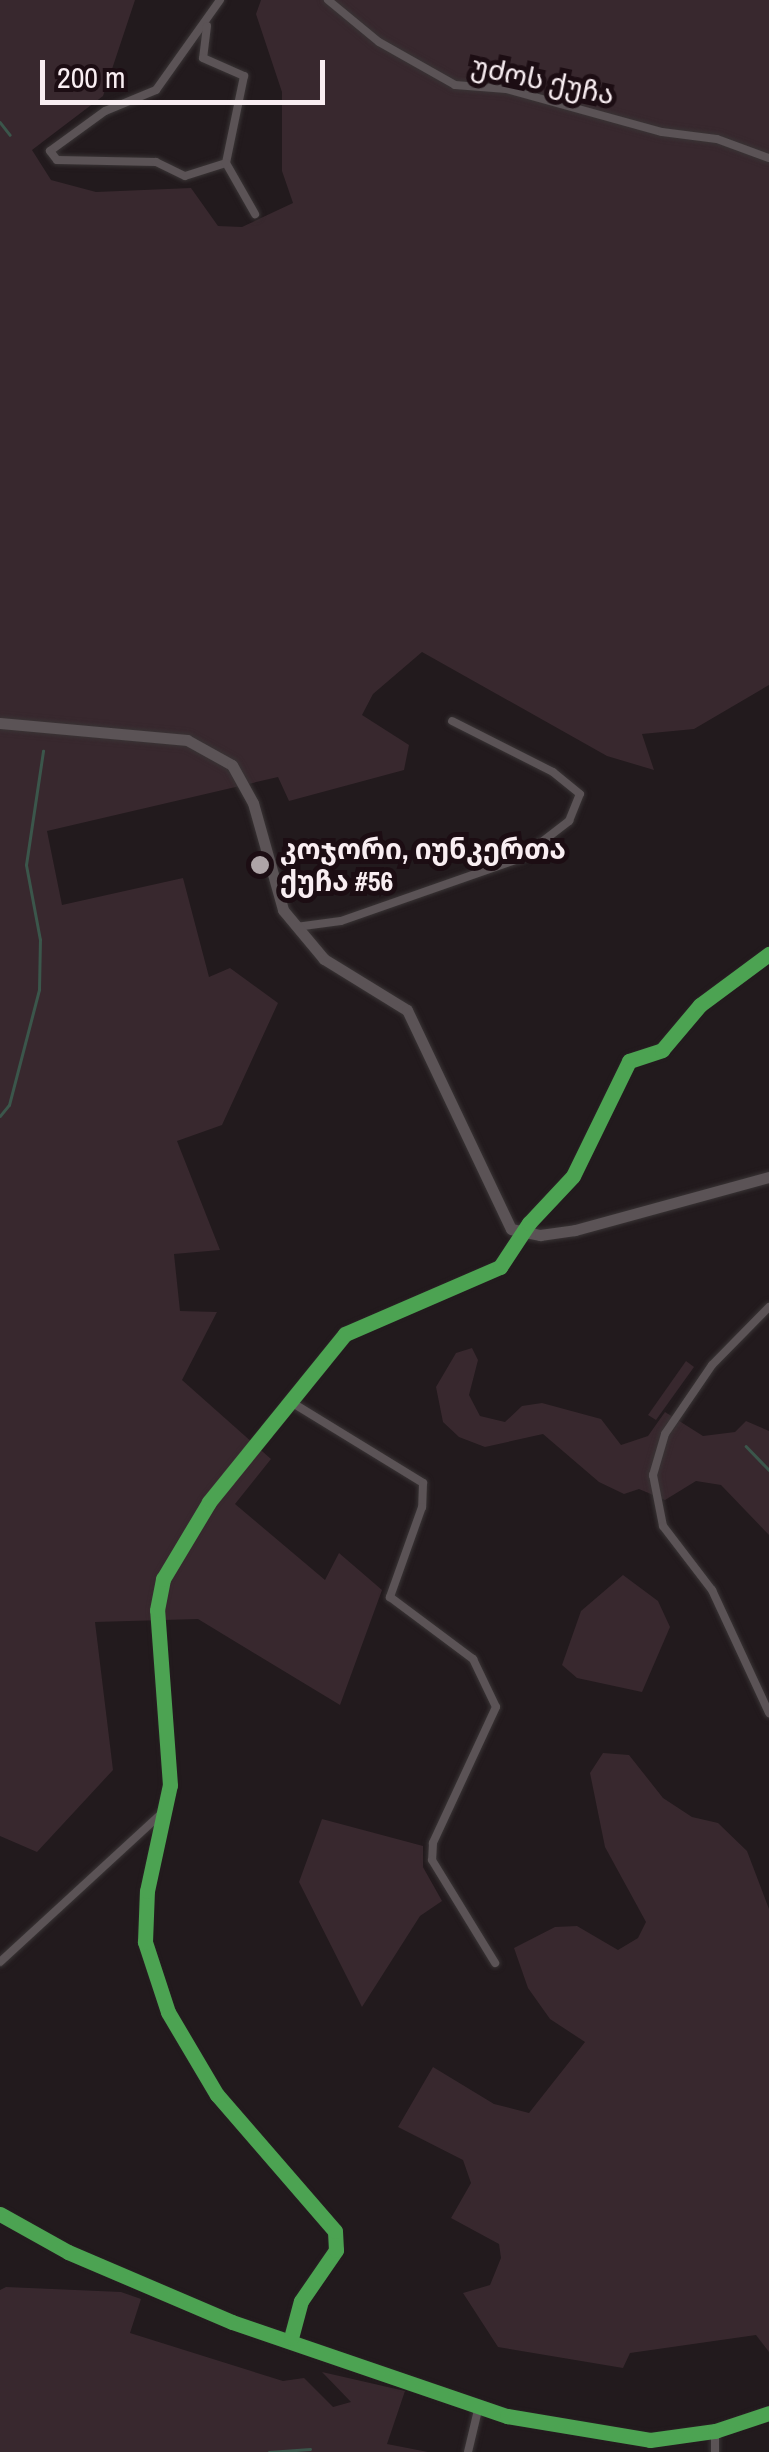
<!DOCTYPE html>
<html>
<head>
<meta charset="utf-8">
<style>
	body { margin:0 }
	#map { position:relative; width:769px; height:2452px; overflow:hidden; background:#221a1d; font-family:"Archivo Narrow","Noto Sans Georgian",sans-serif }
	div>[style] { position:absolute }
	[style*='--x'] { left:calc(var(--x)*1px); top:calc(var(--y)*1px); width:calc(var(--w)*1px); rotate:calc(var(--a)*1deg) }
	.green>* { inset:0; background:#38282e }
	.stream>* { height:2.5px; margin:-1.25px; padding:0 1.25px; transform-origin:1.25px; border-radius:1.25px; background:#3b564b }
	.roads { filter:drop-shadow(0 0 2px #393435) drop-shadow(0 0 2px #393435) }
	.street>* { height:8px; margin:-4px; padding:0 4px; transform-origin:4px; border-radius:4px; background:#5b5356 }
	.secondary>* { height:11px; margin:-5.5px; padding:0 5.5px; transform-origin:5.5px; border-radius:5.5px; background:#5b5356 }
	.cycleway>* { height:15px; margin:-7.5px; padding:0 7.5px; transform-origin:7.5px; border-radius:7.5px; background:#4ca352 }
	.dots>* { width:28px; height:28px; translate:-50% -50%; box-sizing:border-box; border:5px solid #1c0d13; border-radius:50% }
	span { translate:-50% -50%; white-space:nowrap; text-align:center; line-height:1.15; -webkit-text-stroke:10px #1c0d13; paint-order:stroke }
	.street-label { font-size:28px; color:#f9eef2 }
	.poi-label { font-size:28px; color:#f9eef2; font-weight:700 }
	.left { translate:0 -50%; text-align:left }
	.scale { position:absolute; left:40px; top:60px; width:285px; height:45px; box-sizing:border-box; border:5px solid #f9eef2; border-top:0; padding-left:12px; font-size:30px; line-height:35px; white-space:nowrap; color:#f9eef2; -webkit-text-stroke:8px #1c0d13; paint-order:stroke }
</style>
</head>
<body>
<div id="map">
	<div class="green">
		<div style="clip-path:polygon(0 0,135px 0,103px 96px,32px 150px,51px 180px,96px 192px,191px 188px,218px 226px,242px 227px,293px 203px,282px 171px,282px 92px,256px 14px,261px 0,769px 0,769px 685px,694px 729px,642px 734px,654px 770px,607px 756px,422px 652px,373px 694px,362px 715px,409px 745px,404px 770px,289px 801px,278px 777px,47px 831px,62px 905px,183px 878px,209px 977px,230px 968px,278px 1003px,222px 1125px,177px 1141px,220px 1250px,174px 1254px,180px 1311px,217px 1312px,182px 1380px,271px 1459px,235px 1504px,325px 1580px,339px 1553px,382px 1590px,340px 1705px,198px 1619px,95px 1622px,113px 1770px,37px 1852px,0 1836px)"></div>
		<div style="clip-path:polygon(472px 1348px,478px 1360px,469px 1395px,480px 1416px,505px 1422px,522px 1406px,542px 1403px,601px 1419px,621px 1445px,648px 1436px,665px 1412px,703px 1436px,735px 1432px,746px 1421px,769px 1431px,769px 1535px,721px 1485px,696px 1481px,665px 1500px,639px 1489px,624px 1494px,599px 1482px,543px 1434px,485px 1447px,459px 1437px,443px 1422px,436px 1387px,456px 1353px)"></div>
		<div style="clip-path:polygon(686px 1361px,694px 1367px,656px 1420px,648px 1415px)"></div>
		<div style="clip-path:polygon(623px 1575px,658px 1601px,670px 1627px,642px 1692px,577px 1678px,562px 1665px,581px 1611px)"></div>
		<div style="clip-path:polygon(603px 1753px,629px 1755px,663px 1798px,692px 1817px,718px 1823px,747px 1851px,769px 1909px,769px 2352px,756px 2335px,630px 2353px,623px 2368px,498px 2347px,463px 2293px,490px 2285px,501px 2258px,499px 2244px,451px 2218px,471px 2183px,463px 2160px,398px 2127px,433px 2067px,494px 2104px,529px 2113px,585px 2042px,550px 2019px,528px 1988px,514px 1948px,555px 1927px,577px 1926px,618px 1950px,638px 1938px,646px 1922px,605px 1847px,590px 1773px)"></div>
		<div style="clip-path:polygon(322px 1819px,423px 1846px,423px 1867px,442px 1901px,420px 1916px,362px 2007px,299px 1882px)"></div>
		<div style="clip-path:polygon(6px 2287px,121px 2292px,141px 2299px,130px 2333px,283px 2381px,304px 2378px,333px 2407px,351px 2402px,322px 2372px,405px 2391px,387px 2444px,428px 2452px,0 2452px,0 2290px)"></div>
	</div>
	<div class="stream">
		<div style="--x:0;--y:122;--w:16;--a:52"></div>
		<div style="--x:0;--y:1116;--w:14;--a:-51"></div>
		<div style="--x:9;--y:1105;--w:119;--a:-75.4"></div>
		<div style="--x:39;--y:990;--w:50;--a:-88.9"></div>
		<div style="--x:40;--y:940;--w:76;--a:-100.6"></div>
		<div style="--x:26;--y:865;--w:115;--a:-81.5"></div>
		<div style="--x:746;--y:1446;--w:33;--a:46"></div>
		<div style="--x:269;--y:2452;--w:41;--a:-4.2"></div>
	</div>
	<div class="roads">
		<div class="street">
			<div style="--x:220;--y:0;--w:110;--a:125.4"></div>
			<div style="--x:156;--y:90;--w:55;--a:157.6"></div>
			<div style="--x:105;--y:111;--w:68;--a:144"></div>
			<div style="--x:50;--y:151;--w:11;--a:52"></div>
			<div style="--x:57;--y:160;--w:99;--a:1.2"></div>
			<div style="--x:156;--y:162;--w:32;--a:26"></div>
			<div style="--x:185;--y:176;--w:43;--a:-17.6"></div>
			<div style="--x:328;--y:0;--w:66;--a:39.5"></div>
			<div style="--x:379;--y:42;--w:87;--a:29.5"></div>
			<div style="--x:455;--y:85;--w:51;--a:4.5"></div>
			<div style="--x:506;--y:89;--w:162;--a:15.4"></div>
			<div style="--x:662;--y:132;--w:55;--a:7.3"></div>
			<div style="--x:717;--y:139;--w:55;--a:20.1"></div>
			<div style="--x:207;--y:26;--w:32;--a:97"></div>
			<div style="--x:203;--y:58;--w:45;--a:23.7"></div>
			<div style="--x:244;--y:76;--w:89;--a:101.7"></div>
			<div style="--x:226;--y:163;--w:59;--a:60.4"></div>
			<div style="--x:296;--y:927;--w:45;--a:-7.6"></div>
			<div style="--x:341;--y:921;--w:191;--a:-19.3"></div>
			<div style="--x:521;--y:858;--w:61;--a:-37.6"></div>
			<div style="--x:569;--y:821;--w:29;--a:-68"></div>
			<div style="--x:580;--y:794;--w:35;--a:-141"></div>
			<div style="--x:553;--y:772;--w:113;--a:-153.2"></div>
			<div style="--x:769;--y:1307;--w:81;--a:134.5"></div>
			<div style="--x:712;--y:1365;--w:83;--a:124.3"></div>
			<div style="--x:665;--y:1434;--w:43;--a:106.3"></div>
			<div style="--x:653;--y:1475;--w:52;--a:78.9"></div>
			<div style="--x:663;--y:1526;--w:81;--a:52.6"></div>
			<div style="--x:712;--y:1590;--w:136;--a:65.1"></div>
			<div style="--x:291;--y:1402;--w:155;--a:31.5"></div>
			<div style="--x:423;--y:1483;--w:24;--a:92"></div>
			<div style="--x:422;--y:1507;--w:96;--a:109.6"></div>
			<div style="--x:390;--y:1597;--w:104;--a:36.8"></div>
			<div style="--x:473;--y:1659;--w:53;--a:64.4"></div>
			<div style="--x:496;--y:1707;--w:150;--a:114.9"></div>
			<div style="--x:433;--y:1843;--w:17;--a:93"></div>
			<div style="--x:432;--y:1860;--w:121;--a:58.5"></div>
			<div style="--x:0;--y:1962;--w:220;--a:-42.6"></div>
			<div style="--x:0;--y:2214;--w:78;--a:29.2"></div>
			<div style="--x:68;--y:2252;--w:178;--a:23.1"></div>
			<div style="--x:232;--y:2322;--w:291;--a:18.9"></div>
			<div style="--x:507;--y:2416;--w:145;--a:9.5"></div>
			<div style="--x:650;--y:2440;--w:66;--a:-7.9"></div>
			<div style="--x:715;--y:2431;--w:57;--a:-18.4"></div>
			<div style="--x:291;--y:2338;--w:38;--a:-75"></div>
			<div style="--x:301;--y:2301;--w:62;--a:-55.5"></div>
			<div style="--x:336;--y:2250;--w:19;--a:-93"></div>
			<div style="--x:335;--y:2231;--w:180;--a:-130.9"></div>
			<div style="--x:217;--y:2095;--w:96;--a:-120.6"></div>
			<div style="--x:168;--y:2012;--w:74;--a:-108.2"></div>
			<div style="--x:145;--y:1942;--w:51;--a:-87.8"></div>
			<div style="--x:147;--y:1891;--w:108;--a:-77.8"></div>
			<div style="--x:170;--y:1785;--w:175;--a:-94.2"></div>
			<div style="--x:157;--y:1610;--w:32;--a:-79"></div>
			<div style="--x:163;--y:1579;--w:90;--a:-59.1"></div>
			<div style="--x:209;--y:1502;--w:216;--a:-51"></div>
			<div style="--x:345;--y:1334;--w:169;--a:-23.4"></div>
			<div style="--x:500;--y:1267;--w:53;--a:-56.6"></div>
			<div style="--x:529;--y:1223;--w:64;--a:-46.9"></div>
			<div style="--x:573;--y:1176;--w:128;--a:-64"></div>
			<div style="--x:629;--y:1061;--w:35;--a:-18"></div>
			<div style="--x:662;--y:1050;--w:59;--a:-49.8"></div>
			<div style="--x:700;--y:1005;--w:86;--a:-36.5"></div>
			<div style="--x:715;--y:2431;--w:21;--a:90"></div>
			<div style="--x:468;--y:2452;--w:47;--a:-76.6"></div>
		</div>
		<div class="secondary">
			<div style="--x:0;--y:723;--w:188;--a:5.2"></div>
			<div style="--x:187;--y:740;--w:51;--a:29.1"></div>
			<div style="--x:232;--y:765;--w:43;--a:61.1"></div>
			<div style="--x:253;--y:803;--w:111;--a:74.3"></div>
			<div style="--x:283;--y:910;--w:64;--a:50.1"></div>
			<div style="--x:324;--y:959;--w:97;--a:31.6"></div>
			<div style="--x:407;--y:1010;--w:242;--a:64.6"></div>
			<div style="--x:511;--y:1229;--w:30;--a:12"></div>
			<div style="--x:540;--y:1235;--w:35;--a:-8"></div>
			<div style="--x:575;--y:1230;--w:201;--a:-15.3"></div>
		</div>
	</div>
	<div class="cycleway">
		<div style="--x:0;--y:2214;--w:78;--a:29.2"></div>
		<div style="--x:68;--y:2252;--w:178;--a:23.1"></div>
		<div style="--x:232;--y:2322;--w:291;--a:18.9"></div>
		<div style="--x:507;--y:2416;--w:145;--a:9.5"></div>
		<div style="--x:650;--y:2440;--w:66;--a:-7.9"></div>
		<div style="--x:715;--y:2431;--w:57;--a:-18.4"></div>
		<div style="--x:291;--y:2338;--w:38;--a:-75"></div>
		<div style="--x:301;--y:2301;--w:62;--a:-55.5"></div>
		<div style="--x:336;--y:2250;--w:19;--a:-93"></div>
		<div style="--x:335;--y:2231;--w:180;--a:-130.9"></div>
		<div style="--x:217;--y:2095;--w:96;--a:-120.6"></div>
		<div style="--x:168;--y:2012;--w:74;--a:-108.2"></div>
		<div style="--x:145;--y:1942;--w:51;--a:-87.8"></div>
		<div style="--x:147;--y:1891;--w:108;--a:-77.8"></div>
		<div style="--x:170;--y:1785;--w:175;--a:-94.2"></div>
		<div style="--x:157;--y:1610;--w:32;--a:-79"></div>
		<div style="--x:163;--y:1579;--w:90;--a:-59.1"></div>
		<div style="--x:209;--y:1502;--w:216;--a:-51"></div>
		<div style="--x:345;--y:1334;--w:169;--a:-23.4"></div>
		<div style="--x:500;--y:1267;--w:53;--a:-56.6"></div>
		<div style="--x:529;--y:1223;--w:64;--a:-46.9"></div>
		<div style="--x:573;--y:1176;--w:128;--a:-64"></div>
		<div style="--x:629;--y:1061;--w:35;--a:-18"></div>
		<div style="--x:662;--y:1050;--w:59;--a:-49.8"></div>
		<div style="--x:700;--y:1005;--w:86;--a:-36.5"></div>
	</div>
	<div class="dots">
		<div style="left:260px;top:865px;background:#aea4a7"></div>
	</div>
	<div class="street-label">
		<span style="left:543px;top:80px;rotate:12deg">უძოს ქუჩა</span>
	</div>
	<div class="poi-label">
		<span class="left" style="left:280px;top:865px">კოჯორი, იუნკერთა<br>ქუჩა #56</span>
	</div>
	<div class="scale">200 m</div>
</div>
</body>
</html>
